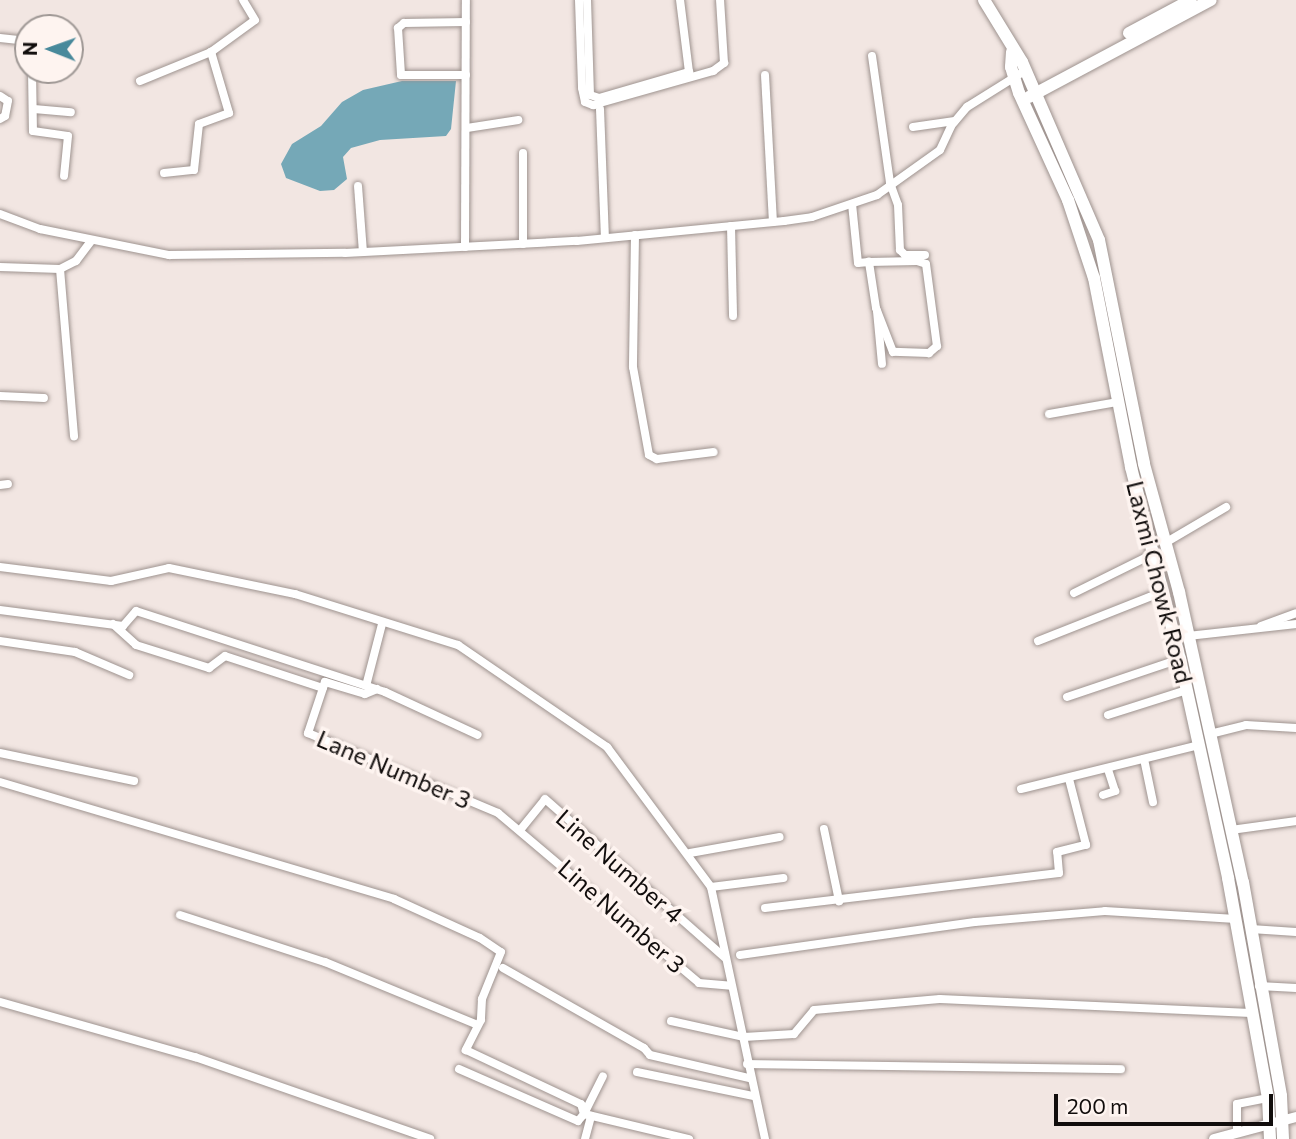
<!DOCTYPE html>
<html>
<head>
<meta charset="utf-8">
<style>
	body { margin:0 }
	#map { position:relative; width:1296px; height:1139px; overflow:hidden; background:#f2e6e2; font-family:Commissioner,sans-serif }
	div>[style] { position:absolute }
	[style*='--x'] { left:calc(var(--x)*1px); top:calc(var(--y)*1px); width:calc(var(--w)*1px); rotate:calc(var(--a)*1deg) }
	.water>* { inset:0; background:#75a8b7 }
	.roads { filter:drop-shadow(0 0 2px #9e938f) drop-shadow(0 0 2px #9e938f) }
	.minor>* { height:8px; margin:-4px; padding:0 4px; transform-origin:4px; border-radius:4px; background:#fff }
	.tertiary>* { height:10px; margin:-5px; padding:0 5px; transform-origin:5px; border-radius:5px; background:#fff }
	.secondary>* { height:12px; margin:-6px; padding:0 6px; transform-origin:6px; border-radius:6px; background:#fff }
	span { translate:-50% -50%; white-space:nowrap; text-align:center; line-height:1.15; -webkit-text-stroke:7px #fef4f0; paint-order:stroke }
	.street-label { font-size:24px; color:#110d0c }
	.north { position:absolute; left:14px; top:14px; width:70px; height:70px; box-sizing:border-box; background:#fef4f0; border:2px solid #9f9895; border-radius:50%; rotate:271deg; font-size:19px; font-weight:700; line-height:28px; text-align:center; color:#110d0c }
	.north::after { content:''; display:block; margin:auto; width:24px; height:32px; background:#48899b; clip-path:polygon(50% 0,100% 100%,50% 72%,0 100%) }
	.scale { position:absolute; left:1054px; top:1094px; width:219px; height:32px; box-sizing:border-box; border:4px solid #110d0c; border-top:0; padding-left:9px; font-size:21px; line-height:24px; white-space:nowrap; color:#110d0c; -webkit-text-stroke:5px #fef4f0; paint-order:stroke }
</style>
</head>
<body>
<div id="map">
	<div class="water">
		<div style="clip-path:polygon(402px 81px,456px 81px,451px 129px,446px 136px,380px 140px,351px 148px,343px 157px,347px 179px,334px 190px,320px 191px,286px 178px,281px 164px,292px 144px,321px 126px,342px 102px,363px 90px)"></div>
	</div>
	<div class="roads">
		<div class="minor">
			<div style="--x:579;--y:0;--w:88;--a:88"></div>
			<div style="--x:582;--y:88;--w:14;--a:78"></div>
			<div style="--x:585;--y:102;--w:9;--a:21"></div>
			<div style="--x:593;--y:105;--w:125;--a:-15.8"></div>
			<div style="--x:713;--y:71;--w:14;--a:-36"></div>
			<div style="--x:724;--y:63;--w:63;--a:-93.6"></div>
			<div style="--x:587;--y:0;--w:95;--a:88.2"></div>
			<div style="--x:590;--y:95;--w:9;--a:18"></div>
			<div style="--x:599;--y:98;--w:94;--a:-16.1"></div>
			<div style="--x:689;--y:72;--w:73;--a:-97.1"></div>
			<div style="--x:466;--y:22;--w:62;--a:179.1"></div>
			<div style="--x:404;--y:23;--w:8;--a:140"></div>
			<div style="--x:398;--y:28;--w:47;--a:86.3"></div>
			<div style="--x:401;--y:75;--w:65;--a:0"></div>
			<div style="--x:0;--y:38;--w:28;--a:6"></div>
			<div style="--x:872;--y:56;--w:128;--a:81.9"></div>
			<div style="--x:890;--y:183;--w:23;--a:70"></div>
			<div style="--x:898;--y:205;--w:45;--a:87.5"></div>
			<div style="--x:900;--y:250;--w:7;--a:45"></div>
			<div style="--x:905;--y:255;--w:20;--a:0"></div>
			<div style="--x:32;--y:70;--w:61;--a:89.1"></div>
			<div style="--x:33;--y:131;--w:35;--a:8"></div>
			<div style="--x:68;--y:136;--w:40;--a:95.7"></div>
			<div style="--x:765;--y:75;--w:147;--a:86.9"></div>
			<div style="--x:140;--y:81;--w:77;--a:-22.2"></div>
			<div style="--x:211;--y:52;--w:54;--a:-36"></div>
			<div style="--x:255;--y:20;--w:23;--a:-121"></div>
			<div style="--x:0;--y:96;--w:9;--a:32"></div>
			<div style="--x:8;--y:101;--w:15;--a:101"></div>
			<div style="--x:5;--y:116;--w:6;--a:149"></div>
			<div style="--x:34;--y:109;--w:37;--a:5"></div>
			<div style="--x:600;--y:109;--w:129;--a:87.8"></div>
			<div style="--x:913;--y:127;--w:42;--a:-8.1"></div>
			<div style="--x:467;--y:128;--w:52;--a:-8.9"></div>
			<div style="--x:164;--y:173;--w:30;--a:-6"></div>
			<div style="--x:194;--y:170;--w:46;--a:-83.8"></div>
			<div style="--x:199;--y:124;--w:32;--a:-20"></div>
			<div style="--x:229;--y:113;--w:64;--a:-106.4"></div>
			<div style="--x:358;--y:186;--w:66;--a:85.7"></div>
			<div style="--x:852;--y:204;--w:59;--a:84.2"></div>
			<div style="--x:858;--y:263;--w:11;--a:-5"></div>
			<div style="--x:869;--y:262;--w:48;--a:-1.2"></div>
			<div style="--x:917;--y:261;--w:9;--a:18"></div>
			<div style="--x:926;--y:264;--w:83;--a:82.4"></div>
			<div style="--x:937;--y:346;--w:11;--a:139"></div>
			<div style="--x:929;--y:353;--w:36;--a:-178"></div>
			<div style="--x:893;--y:352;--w:47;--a:-111.1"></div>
			<div style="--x:876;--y:308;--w:47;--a:-98.7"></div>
			<div style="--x:0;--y:214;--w:43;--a:20.6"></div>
			<div style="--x:40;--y:229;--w:132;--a:11.4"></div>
			<div style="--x:169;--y:255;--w:176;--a:-0.7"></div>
			<div style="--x:345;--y:253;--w:232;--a:-3"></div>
			<div style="--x:577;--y:241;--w:208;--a:-5.5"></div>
			<div style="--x:784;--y:221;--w:28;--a:-8"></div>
			<div style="--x:812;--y:217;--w:69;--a:-18.7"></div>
			<div style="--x:877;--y:195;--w:77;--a:-35.5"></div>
			<div style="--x:940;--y:150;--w:26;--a:-65"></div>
			<div style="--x:951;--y:126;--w:25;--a:-50"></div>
			<div style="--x:967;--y:107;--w:70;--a:-32.1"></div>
			<div style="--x:731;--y:226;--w:90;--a:88.7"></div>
			<div style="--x:635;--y:235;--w:132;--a:90.9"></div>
			<div style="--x:633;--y:367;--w:89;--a:79.7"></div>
			<div style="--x:649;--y:455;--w:9;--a:27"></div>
			<div style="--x:657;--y:459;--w:57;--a:-7"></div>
			<div style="--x:523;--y:244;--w:91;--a:-90"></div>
			<div style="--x:465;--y:247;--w:247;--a:-89.8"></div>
			<div style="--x:0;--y:267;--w:60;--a:1.9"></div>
			<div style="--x:60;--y:269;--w:168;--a:85.2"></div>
			<div style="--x:60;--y:269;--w:18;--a:-27"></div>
			<div style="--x:76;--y:261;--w:26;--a:-53"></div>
			<div style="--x:877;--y:311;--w:53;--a:84.6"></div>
			<div style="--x:0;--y:396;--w:44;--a:2.6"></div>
			<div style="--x:1049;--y:414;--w:69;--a:-10"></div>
			<div style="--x:0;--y:485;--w:8;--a:-7"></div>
			<div style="--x:1165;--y:543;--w:71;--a:-30.5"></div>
			<div style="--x:0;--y:567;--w:112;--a:7.2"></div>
			<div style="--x:111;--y:581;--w:59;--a:-12.6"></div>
			<div style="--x:169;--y:568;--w:129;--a:11.7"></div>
			<div style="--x:295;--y:594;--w:171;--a:17.4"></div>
			<div style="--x:458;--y:645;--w:181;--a:34.4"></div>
			<div style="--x:607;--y:747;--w:174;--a:53.4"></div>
			<div style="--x:711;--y:887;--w:258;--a:77.9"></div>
			<div style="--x:1074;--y:593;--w:90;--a:-26.3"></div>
			<div style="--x:0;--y:610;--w:124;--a:7.4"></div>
			<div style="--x:123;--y:626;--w:20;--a:-49"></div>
			<div style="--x:136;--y:611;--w:262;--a:18"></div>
			<div style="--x:385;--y:692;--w:102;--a:24.8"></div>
			<div style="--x:113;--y:624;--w:31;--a:42"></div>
			<div style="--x:136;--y:645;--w:77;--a:17.5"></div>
			<div style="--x:209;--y:668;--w:20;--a:-37"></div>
			<div style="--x:225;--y:656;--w:103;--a:18.1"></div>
			<div style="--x:1261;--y:626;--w:37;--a:-20"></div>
			<div style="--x:1188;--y:636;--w:109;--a:-6.3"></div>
			<div style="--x:0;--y:641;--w:76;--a:8.3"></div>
			<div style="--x:75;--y:652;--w:59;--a:23.1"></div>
			<div style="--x:1038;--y:641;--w:136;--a:-21.6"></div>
			<div style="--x:366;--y:686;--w:64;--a:-75.5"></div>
			<div style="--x:377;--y:689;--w:13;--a:157"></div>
			<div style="--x:365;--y:694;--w:42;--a:-163.3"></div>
			<div style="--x:325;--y:682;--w:54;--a:108.4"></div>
			<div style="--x:308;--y:733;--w:206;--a:22.8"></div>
			<div style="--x:498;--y:813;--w:263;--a:40.2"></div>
			<div style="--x:699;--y:983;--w:32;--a:5"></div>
			<div style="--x:1067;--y:697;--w:119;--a:-18.6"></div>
			<div style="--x:1108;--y:715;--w:83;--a:-17.6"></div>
			<div style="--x:1210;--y:734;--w:37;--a:-14"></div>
			<div style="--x:1246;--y:725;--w:50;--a:3.4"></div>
			<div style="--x:0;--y:753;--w:137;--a:11.8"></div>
			<div style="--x:1144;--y:759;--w:44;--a:78.2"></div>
			<div style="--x:0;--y:782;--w:411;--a:16.5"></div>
			<div style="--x:394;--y:899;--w:94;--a:24.4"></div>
			<div style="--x:480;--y:938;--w:25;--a:34"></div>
			<div style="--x:501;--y:952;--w:51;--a:112"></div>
			<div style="--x:482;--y:999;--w:21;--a:93"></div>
			<div style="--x:481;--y:1020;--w:34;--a:117"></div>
			<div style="--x:466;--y:1050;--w:127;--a:25.2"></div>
			<div style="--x:581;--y:1104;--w:10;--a:73"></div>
			<div style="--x:1021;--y:789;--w:183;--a:-13.9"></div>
			<div style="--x:1103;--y:795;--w:13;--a:-18"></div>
			<div style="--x:1115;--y:791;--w:23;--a:-108"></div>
			<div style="--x:521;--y:829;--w:38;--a:-51"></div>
			<div style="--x:545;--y:799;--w:239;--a:41.4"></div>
			<div style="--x:824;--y:829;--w:74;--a:78.2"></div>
			<div style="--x:1231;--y:830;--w:66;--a:-7.9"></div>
			<div style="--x:690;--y:853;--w:91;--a:-10.1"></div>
			<div style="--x:711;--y:887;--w:73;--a:-7.1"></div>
			<div style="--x:765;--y:908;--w:296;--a:-6.8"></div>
			<div style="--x:1059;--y:873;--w:21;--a:-95"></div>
			<div style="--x:1057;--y:852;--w:30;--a:-14"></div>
			<div style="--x:1086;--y:845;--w:68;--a:-104.4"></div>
			<div style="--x:180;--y:915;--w:152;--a:18"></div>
			<div style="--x:325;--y:962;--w:165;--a:22.4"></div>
			<div style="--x:1251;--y:929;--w:45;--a:3.8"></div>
			<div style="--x:740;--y:955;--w:237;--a:-8"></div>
			<div style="--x:975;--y:922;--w:130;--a:-4.8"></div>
			<div style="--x:1105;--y:911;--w:131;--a:3.5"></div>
			<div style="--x:503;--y:968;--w:162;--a:29.6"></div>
			<div style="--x:644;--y:1048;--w:9;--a:49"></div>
			<div style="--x:650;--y:1055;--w:102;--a:13.1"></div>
			<div style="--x:1259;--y:986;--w:37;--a:3"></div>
			<div style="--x:0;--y:1002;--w:203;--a:15.8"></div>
			<div style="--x:195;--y:1057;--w:249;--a:19.2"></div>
			<div style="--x:671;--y:1021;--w:75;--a:12.4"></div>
			<div style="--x:744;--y:1037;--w:50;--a:-3.4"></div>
			<div style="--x:794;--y:1034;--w:31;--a:-50"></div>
			<div style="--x:814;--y:1010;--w:126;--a:-5"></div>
			<div style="--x:940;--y:999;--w:311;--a:2.6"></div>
			<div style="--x:747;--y:1064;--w:374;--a:0.8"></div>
			<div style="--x:459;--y:1069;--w:130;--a:23.6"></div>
			<div style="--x:578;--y:1121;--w:9;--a:-49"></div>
			<div style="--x:584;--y:1114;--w:108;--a:13.4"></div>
			<div style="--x:637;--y:1072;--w:118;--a:11.7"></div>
			<div style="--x:584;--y:1114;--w:42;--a:-63.4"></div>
			<div style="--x:1237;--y:1132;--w:28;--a:-90"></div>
			<div style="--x:1237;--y:1104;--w:32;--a:-11"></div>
			<div style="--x:585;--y:1139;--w:24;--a:-75"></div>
		</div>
		<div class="tertiary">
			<div style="--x:1214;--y:1139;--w:85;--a:-15"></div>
		</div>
		<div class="secondary">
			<div style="--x:984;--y:0;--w:73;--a:58.5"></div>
			<div style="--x:1022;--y:62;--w:194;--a:66.6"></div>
			<div style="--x:1099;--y:240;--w:228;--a:78.6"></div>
			<div style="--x:1144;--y:464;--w:133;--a:74.7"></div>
			<div style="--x:1179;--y:592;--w:297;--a:77.6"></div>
			<div style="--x:1243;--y:882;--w:217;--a:79.9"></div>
			<div style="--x:1281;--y:1096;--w:43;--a:87.3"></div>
			<div style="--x:1129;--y:33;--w:70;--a:-28"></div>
			<div style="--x:1012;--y:52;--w:15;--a:94"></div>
			<div style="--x:1011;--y:67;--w:27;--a:73"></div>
			<div style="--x:1019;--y:93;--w:118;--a:65.4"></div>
			<div style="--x:1068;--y:200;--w:82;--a:71.6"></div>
			<div style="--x:1094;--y:278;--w:193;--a:78.9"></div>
			<div style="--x:1131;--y:467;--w:198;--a:75.7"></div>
			<div style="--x:1180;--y:659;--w:224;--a:77.6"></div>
			<div style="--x:1228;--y:878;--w:224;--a:79.7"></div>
			<div style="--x:1268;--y:1098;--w:41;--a:87.2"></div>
			<div style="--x:1029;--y:97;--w:206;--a:-28.1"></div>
		</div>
	</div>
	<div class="street-label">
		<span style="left:1160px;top:582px;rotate:76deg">Laxmi Chowk Road</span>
		<span style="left:394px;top:769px;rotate:23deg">Lane Number 3</span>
		<span style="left:620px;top:866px;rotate:41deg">Line Number 4</span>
		<span style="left:622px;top:916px;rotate:41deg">Line Number 3</span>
	</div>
	<div class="north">N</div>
	<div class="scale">200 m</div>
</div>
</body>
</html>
